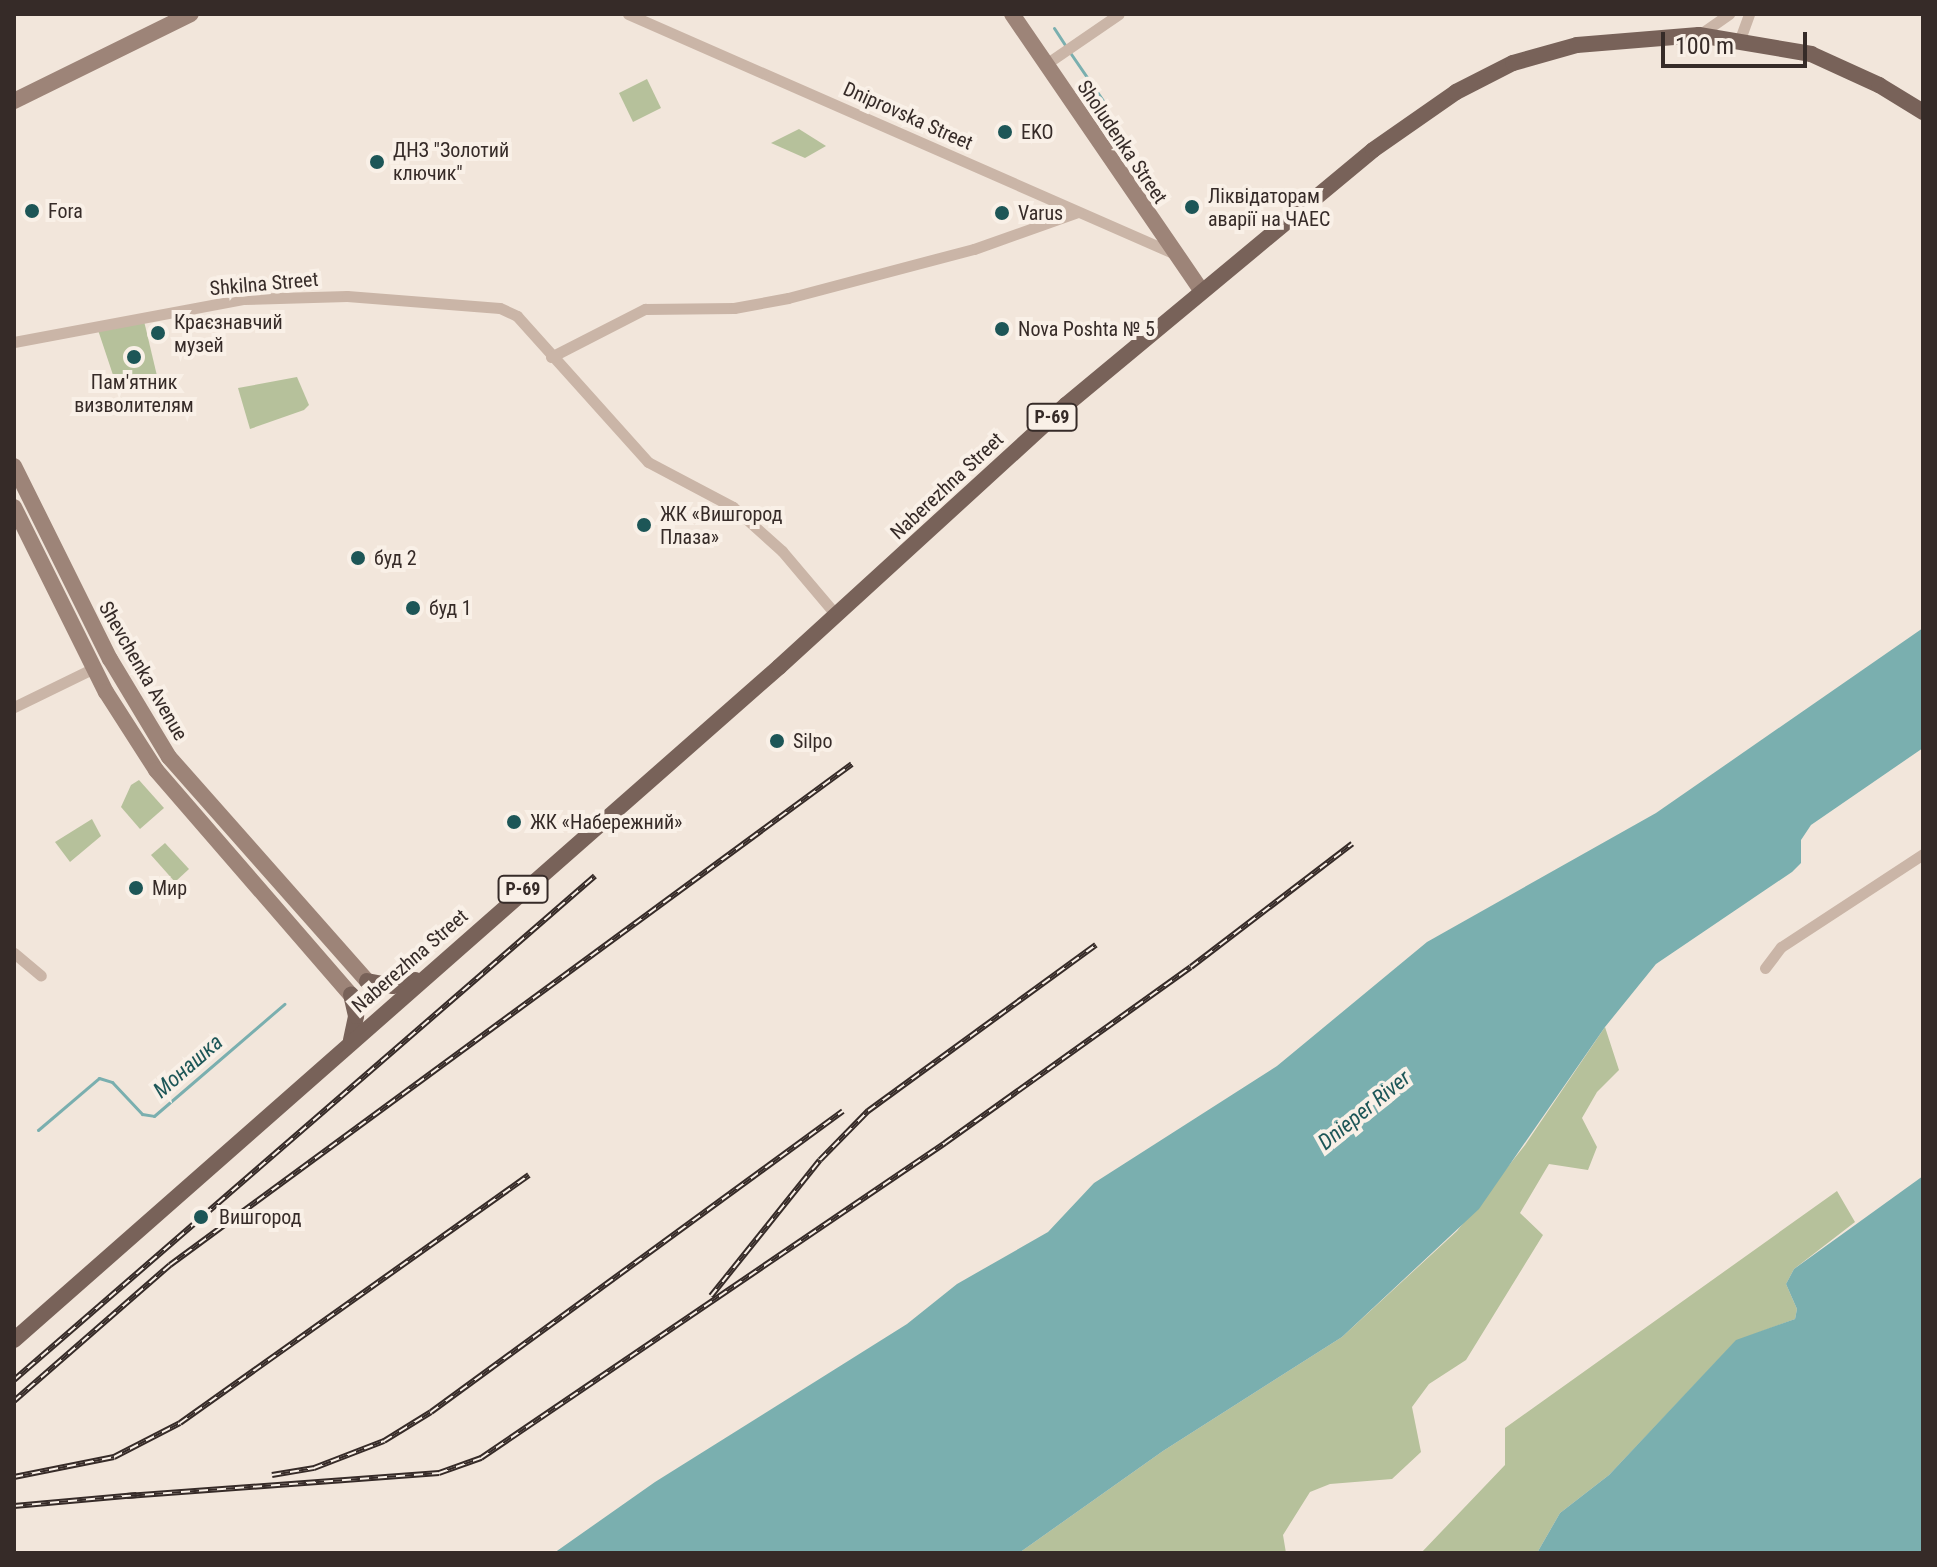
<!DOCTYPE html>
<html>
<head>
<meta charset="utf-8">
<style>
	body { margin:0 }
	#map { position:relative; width:1937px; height:1567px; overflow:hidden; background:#f2e6db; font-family:"Roboto Condensed",sans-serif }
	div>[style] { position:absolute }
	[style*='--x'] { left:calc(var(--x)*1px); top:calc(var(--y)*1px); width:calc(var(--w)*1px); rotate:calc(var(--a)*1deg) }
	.green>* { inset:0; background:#b6c19b }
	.water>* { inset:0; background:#7aafaf }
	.stream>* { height:3px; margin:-1.5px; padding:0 1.5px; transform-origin:1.5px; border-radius:1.5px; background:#7aafaf }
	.street>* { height:11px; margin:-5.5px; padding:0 5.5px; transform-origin:5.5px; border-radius:5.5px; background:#cab5a7 }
	.secondary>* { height:16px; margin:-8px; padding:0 8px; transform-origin:8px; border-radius:8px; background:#9d8478 }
	.primary>* { height:16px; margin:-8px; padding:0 8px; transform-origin:8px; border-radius:8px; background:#786259 }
	.rail>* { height:6px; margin-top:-3px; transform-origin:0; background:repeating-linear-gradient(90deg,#f9f0e7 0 9px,#362b28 0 18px); box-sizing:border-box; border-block:2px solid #362b28 }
	.dots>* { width:22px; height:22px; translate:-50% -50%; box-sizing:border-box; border:4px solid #f9f0e7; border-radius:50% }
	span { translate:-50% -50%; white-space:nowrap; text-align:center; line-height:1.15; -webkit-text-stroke:8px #f9f0e7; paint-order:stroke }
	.shield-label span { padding:2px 6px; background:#f9f0e7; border:2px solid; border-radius:6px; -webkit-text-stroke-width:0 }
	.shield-label { font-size:18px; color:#362b28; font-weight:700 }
	.street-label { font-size:20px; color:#362b28 }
	.poi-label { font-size:20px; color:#362b28 }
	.left { translate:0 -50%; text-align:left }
	.water-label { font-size:22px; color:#1d5657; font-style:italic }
	.frame { position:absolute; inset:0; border:16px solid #362b28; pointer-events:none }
	.scale { position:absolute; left:1661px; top:32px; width:146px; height:36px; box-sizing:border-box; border:4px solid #362b28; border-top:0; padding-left:10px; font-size:24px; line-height:28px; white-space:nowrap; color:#362b28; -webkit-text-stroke:6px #f9f0e7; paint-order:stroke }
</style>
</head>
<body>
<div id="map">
	<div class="green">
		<div style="clip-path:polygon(647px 79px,661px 108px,633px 122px,619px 93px)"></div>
		<div style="clip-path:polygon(799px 129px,826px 146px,805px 158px,771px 143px)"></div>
		<div style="clip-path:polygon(144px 321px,158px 380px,118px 390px,98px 330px)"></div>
		<div style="clip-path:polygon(297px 377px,309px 405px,304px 410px,250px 429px,238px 388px)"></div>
		<div style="clip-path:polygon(139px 780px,164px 808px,140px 829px,121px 807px,131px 785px)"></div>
		<div style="clip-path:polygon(92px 819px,101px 836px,70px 862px,55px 842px)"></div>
		<div style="clip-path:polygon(165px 843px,189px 869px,175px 882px,151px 855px)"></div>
		<div style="clip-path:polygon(1605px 1027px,1619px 1070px,1597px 1092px,1582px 1118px,1597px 1147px,1588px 1170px,1549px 1164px,1520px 1213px,1543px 1235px,1466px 1360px,1429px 1384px,1412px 1407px,1421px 1452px,1392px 1479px,1330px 1484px,1310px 1492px,1283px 1535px,1286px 1553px,1019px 1553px,1163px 1451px,1342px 1337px,1457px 1231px,1525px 1145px)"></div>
		<div style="clip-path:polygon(1837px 1191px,1855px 1222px,1794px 1269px,1786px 1284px,1797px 1309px,1795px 1319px,1736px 1341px,1609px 1475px,1560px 1513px,1537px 1553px,1421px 1553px,1505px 1465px,1505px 1428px)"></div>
	</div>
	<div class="water">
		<div style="clip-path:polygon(1923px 628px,1923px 748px,1811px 825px,1801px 840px,1801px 863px,1792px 872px,1656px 964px,1605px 1027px,1479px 1209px,1342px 1337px,1163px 1451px,1019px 1553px,554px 1553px,655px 1482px,907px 1324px,957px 1284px,1048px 1232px,1094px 1183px,1277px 1066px,1427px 942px,1656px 813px)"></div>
		<div style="clip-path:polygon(1923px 1176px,1923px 1553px,1537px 1553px,1560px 1513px,1609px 1475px,1736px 1340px,1795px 1319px,1797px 1309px,1786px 1284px,1794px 1269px)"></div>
	</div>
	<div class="stream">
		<div style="--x:1054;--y:28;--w:20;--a:57"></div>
		<div style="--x:1069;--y:51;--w:65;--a:55.6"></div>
		<div style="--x:38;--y:1130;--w:80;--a:-40.4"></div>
		<div style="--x:99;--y:1078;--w:14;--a:17"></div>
		<div style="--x:112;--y:1082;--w:44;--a:46.8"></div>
		<div style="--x:142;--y:1114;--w:12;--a:9"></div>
		<div style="--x:154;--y:1116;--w:172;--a:-40.7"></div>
	</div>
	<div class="street">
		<div style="--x:628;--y:14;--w:595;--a:23.68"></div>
		<div style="--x:1699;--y:35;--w:37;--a:-35"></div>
		<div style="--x:1740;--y:39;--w:27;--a:-70"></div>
		<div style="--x:1046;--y:64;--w:88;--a:-34.4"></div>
		<div style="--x:14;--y:342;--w:234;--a:-10.6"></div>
		<div style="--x:244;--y:299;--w:103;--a:-1.7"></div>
		<div style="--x:347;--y:296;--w:153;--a:4.5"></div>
		<div style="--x:500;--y:308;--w:19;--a:25"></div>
		<div style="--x:517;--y:316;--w:196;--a:48.1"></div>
		<div style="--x:648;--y:462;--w:96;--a:27.9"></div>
		<div style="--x:733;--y:507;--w:66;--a:41.9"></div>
		<div style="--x:782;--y:551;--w:84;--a:49.8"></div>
		<div style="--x:551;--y:357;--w:106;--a:-27.1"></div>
		<div style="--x:645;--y:309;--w:89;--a:-0.6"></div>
		<div style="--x:734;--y:308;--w:55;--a:-10.5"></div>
		<div style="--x:788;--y:298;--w:192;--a:-14.8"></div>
		<div style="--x:974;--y:249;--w:110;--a:-19.6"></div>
		<div style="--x:14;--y:707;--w:89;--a:-26"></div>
		<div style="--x:14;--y:953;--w:35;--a:40"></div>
		<div style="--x:1765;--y:968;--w:26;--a:-53"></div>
		<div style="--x:1781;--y:947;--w:170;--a:-33.2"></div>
	</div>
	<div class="secondary">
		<div style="--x:1012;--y:14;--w:335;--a:55.6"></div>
		<div style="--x:14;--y:101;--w:197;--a:-26.2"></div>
		<div style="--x:14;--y:466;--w:216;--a:63.6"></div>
		<div style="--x:110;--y:659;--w:114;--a:59"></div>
		<div style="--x:169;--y:757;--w:299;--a:48.5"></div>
		<div style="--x:14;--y:507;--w:207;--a:63.6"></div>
		<div style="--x:106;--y:692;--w:93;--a:57.3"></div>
		<div style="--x:156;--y:770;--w:298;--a:49.1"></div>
	</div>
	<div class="primary">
		<div style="--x:367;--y:981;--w:26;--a:11"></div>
		<div style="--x:393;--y:986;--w:23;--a:-15"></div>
		<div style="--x:351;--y:1040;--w:25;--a:-78"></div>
		<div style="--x:356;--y:1016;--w:22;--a:-103"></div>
		<div style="--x:14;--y:1340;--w:1019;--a:-41.34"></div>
		<div style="--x:779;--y:667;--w:389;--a:-42.4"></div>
		<div style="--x:1066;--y:405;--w:399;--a:-39.7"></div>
		<div style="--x:1373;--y:150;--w:101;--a:-34.9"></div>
		<div style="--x:1456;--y:92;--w:64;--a:-27"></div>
		<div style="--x:1513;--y:63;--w:66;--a:-15.7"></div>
		<div style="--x:1577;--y:45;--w:122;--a:-4.7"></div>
		<div style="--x:1699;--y:35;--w:114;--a:9.6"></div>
		<div style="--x:1811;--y:54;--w:75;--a:24.5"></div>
		<div style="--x:1879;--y:85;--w:52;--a:31.5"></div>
	</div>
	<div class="rail">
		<div style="--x:711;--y:1296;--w:174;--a:-51.3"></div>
		<div style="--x:820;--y:1160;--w:69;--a:-45.6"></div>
		<div style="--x:868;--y:1111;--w:282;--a:-36.1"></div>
		<div style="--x:14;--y:1380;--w:769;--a:-40.94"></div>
		<div style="--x:14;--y:1401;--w:207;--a:-41.1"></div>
		<div style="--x:170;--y:1265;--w:846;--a:-36.3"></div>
		<div style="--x:272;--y:1475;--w:43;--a:-9.5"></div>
		<div style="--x:314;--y:1468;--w:75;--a:-21.1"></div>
		<div style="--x:384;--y:1441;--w:55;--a:-31.7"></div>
		<div style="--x:431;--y:1412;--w:510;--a:-36.15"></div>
		<div style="--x:14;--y:1477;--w:102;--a:-11.3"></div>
		<div style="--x:114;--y:1457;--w:74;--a:-27.3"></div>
		<div style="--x:180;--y:1423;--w:428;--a:-35.4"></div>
		<div style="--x:127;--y:1496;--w:313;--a:-4.2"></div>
		<div style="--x:439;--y:1473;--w:45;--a:-19.7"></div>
		<div style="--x:481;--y:1458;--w:561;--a:-34.17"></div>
		<div style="--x:945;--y:1143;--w:302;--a:-35.6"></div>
		<div style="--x:1191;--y:967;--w:203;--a:-37.4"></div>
		<div style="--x:14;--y:1506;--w:123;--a:-5.1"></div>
	</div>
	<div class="dots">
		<div style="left:1005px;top:132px;background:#1d5657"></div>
		<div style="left:377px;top:162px;background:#1d5657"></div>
		<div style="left:1192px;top:207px;background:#1d5657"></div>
		<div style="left:32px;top:211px;background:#1d5657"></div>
		<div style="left:1002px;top:213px;background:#1d5657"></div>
		<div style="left:1002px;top:329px;background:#1d5657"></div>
		<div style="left:158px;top:333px;background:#1d5657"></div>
		<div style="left:134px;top:357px;background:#1d5657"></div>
		<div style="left:644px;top:525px;background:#1d5657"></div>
		<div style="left:358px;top:558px;background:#1d5657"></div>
		<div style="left:413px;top:608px;background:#1d5657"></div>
		<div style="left:777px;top:741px;background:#1d5657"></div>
		<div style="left:514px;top:822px;background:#1d5657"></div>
		<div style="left:136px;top:888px;background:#1d5657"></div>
		<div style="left:201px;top:1217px;background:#1d5657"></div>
	</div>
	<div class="shield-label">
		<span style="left:1052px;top:417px">Р-69</span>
		<span style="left:523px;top:889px">Р-69</span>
	</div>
	<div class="street-label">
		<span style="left:908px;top:116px;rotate:24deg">Dniprovska Street</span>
		<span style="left:1122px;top:142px;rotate:56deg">Sholudenka Street</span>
		<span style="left:264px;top:284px;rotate:-5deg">Shkilna Street</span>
		<span style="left:947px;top:486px;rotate:-43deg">Naberezhna Street</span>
		<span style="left:143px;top:671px;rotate:60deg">Shevchenka Avenue</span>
		<span style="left:410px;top:961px;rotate:-41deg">Naberezhna Street</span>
	</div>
	<div class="poi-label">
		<span class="left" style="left:1021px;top:132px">EKO</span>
		<span class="left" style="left:393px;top:162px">ДНЗ "Золотий<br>ключик"</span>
		<span class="left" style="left:1208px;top:208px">Ліквідаторам<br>аварії на ЧАЕС</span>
		<span class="left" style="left:48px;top:211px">Fora</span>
		<span class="left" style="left:1018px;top:213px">Varus</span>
		<span class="left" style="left:174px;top:334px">Краєзнавчий<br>музей</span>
		<span class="left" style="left:1018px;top:329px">Nova Poshta № 5</span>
		<span style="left:134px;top:394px">Пам'ятник<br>визволителям</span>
		<span class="left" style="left:660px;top:526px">ЖК «Вишгород<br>Плаза»</span>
		<span class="left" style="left:374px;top:558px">буд 2</span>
		<span class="left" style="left:429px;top:608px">буд 1</span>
		<span class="left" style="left:793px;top:741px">Silpo</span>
		<span class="left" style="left:530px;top:822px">ЖК «Набережний»</span>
		<span class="left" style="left:152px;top:888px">Мир</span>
		<span class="left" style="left:219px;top:1217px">Вишгород</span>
	</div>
	<div class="water-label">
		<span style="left:188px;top:1066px;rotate:-41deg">Монашка</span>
		<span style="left:1364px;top:1110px;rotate:-39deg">Dnieper River</span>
	</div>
	<div class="frame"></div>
	<div class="scale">100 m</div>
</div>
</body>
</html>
